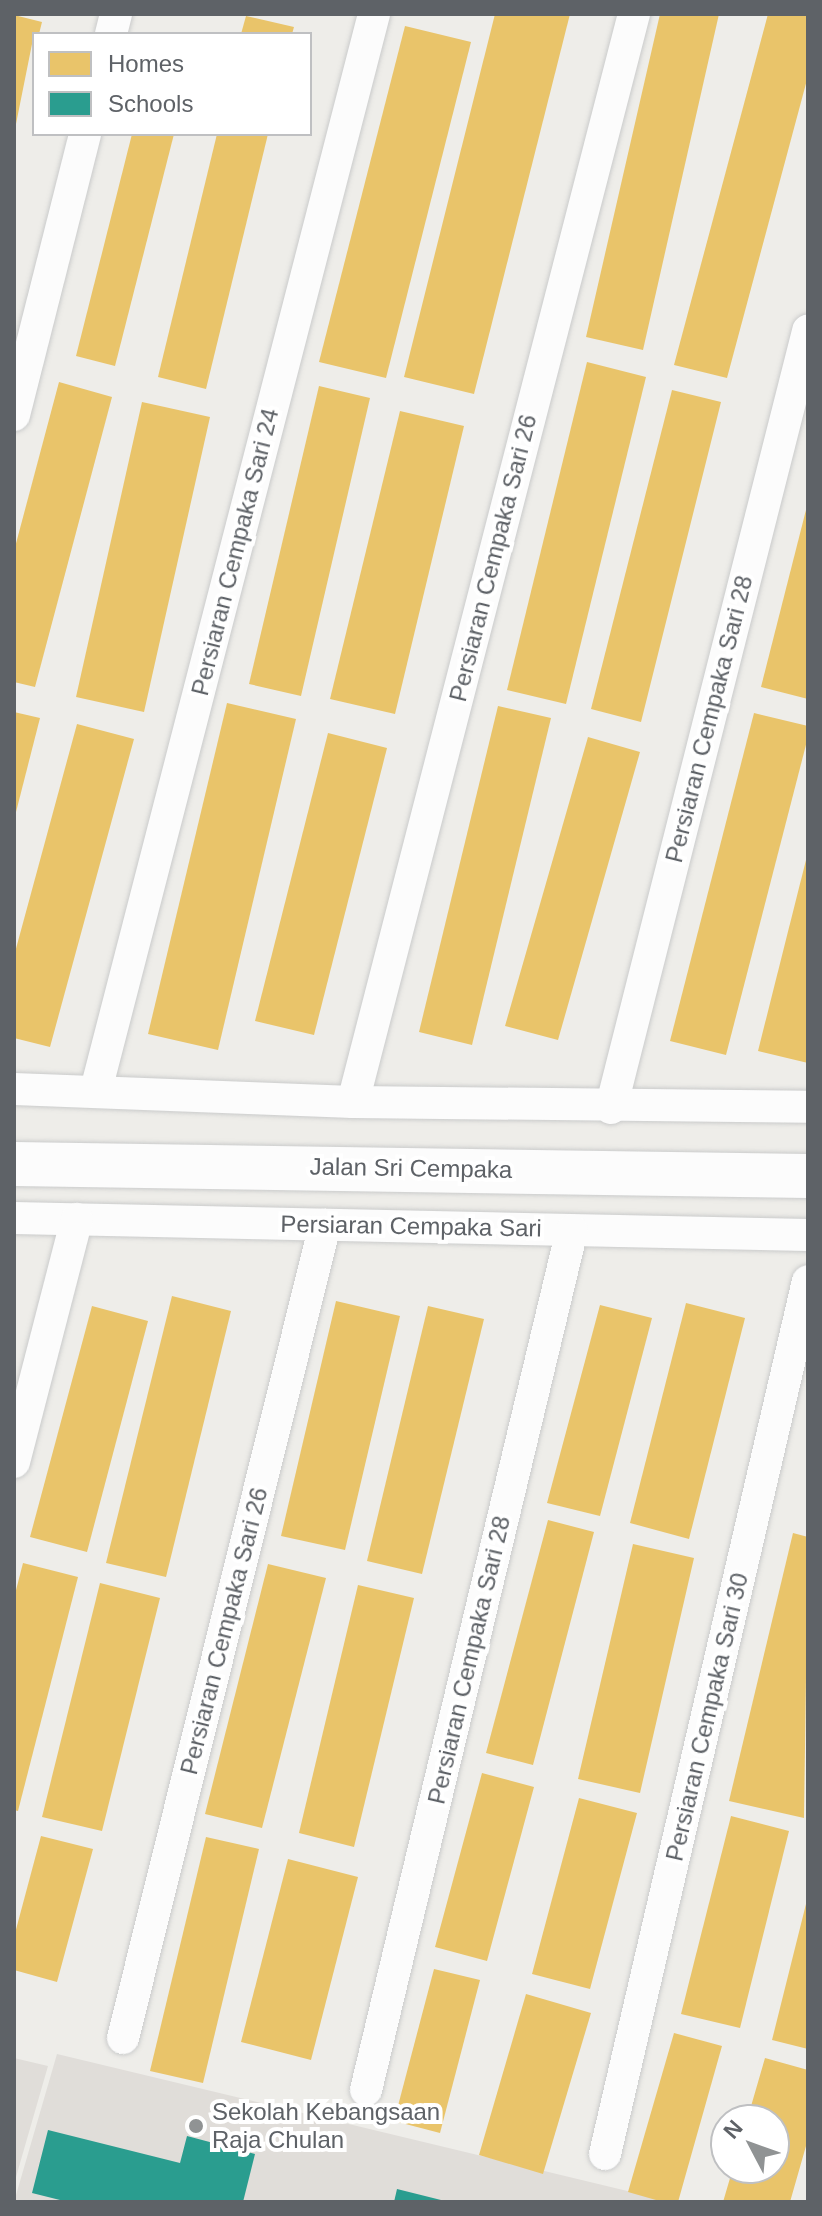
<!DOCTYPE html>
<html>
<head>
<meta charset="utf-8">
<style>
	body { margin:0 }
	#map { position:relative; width:822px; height:2216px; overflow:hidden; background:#eeede9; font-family:Arial,sans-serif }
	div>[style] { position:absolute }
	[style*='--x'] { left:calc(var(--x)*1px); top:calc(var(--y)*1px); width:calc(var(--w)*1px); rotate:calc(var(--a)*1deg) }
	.education>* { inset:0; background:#e0ddd9 }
	.homes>* { inset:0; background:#e9c46a }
	.schools>* { inset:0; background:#2a9d8f }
	.roads { filter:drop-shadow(0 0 2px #cacbcb) drop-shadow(0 0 2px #cacbcb) }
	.street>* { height:32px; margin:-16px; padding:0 16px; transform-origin:16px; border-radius:16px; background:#fcfcfc }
	.secondary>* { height:44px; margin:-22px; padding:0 22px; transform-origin:22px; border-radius:22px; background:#fcfcfc }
	.dots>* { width:22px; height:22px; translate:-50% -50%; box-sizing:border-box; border:4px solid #fff; border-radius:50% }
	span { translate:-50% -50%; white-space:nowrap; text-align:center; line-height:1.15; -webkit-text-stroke:8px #fff; paint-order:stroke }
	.street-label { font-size:24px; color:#5e6267 }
	.poi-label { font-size:24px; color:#5e6267 }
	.left { translate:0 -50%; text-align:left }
	.frame { position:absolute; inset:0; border:16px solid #5e6267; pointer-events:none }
	.legend { position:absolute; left:32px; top:32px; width:280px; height:104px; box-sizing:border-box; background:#fff; border:2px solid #bfc0c2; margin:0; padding:10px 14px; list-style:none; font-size:24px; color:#5e6267 }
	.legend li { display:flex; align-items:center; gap:16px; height:40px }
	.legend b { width:40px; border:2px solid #bfc0c2 }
	.north { position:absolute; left:710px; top:2104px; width:80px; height:80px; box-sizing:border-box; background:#fff; border:2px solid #bfc0c2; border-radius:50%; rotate:311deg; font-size:22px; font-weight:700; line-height:32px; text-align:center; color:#5e6267 }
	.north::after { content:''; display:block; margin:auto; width:28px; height:36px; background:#909394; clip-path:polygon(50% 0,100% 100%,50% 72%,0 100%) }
</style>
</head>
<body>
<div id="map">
	<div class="education">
		<div style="clip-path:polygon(57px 2054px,673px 2202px,14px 2202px)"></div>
		<div style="clip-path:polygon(14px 2058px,48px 2066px,14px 2184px)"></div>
	</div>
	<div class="homes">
		<div style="clip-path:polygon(495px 14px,570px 14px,474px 394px,404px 377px)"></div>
		<div style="clip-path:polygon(660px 14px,719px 14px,643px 350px,586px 337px)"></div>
		<div style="clip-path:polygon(768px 14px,808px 14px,808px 76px,727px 378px,674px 365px)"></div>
		<div style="clip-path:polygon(14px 15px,42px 22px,39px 34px,34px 34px,15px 129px)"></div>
		<div style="clip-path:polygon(246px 16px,294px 27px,292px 34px,241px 34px)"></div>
		<div style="clip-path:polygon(405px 26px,471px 42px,386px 378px,319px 362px)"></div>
		<div style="clip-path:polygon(132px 134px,174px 134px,115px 366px,76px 356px)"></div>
		<div style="clip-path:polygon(217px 134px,268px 134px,206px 389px,158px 377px)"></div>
		<div style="clip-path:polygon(587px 362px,646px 377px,566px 704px,507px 690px)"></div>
		<div style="clip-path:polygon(59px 382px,112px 397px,35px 687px,14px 682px,14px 551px)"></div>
		<div style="clip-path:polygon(319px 386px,370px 398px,301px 696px,249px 684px)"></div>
		<div style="clip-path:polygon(672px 390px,721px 402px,641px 722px,591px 709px)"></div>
		<div style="clip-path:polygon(142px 402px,210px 417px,144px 712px,76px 697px)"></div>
		<div style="clip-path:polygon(400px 411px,464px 426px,395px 714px,330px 699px)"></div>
		<div style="clip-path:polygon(807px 506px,808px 506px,808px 699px,761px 687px)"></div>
		<div style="clip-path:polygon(227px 703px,296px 719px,218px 1050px,148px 1034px)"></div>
		<div style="clip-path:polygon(498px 706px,551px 718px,472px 1045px,419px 1032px)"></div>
		<div style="clip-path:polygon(14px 712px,40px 718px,15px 816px,14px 816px)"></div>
		<div style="clip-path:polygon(754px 713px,808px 726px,808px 737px,726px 1055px,670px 1041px)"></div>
		<div style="clip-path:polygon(77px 724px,134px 739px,50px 1047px,14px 1038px,14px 956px)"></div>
		<div style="clip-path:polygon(328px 733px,387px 748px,314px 1035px,255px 1021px)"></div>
		<div style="clip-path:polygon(588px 737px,640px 752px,558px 1040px,505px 1026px)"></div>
		<div style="clip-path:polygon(807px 856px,808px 856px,808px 1063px,758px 1051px)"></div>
		<div style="clip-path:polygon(172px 1296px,231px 1311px,166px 1577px,106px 1563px)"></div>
		<div style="clip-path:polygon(336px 1301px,400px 1316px,345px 1550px,281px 1536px)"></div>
		<div style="clip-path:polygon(686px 1303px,745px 1318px,689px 1539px,630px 1523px)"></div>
		<div style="clip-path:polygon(600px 1305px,652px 1318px,600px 1516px,547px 1503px)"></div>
		<div style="clip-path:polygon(92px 1306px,148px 1321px,87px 1552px,30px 1537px)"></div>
		<div style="clip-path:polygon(428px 1306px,484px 1319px,422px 1574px,367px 1561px)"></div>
		<div style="clip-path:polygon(548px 1520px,594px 1532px,533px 1765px,486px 1753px)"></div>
		<div style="clip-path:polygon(793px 1533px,808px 1537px,804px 1818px,729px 1801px)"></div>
		<div style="clip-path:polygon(633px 1544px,694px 1558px,640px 1793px,578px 1779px)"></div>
		<div style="clip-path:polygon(23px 1563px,78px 1577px,18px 1811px,14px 1810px,14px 1598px)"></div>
		<div style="clip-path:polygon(268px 1564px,326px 1578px,262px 1828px,205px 1814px)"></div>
		<div style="clip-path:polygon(100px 1583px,160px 1598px,102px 1831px,42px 1817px)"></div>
		<div style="clip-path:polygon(358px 1585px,414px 1598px,354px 1847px,299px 1833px)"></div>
		<div style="clip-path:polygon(482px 1773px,534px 1787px,487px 1961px,435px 1947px)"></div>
		<div style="clip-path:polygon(579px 1798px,637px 1813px,590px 1989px,532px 1974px)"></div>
		<div style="clip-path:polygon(731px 1816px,789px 1831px,740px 2028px,681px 2014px)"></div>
		<div style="clip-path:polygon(41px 1836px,93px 1849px,57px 1982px,14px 1970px,14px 1937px)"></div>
		<div style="clip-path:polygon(206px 1837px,259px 1849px,203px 2083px,150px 2071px)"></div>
		<div style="clip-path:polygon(288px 1859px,358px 1877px,311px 2060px,241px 2042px)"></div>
		<div style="clip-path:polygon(807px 1900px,808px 1901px,808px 2049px,772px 2040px)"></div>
		<div style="clip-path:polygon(434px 1969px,480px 1980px,440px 2133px,394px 2121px)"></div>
		<div style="clip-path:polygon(526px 1994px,591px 2013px,543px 2174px,479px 2155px)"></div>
		<div style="clip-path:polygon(674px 2033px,722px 2046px,678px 2202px,663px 2202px,628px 2192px)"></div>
		<div style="clip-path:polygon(765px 2058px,808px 2070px,808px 2139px,790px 2202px,723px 2202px,733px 2168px,774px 2168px,774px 2120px,747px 2120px)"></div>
	</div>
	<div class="schools">
		<div style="clip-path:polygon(48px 2130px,180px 2163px,187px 2136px,255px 2154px,243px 2202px,68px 2202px,32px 2193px)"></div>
		<div style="clip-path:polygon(397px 2189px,445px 2201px,445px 2202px,394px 2202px)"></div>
	</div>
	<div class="roads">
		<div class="street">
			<div style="--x:111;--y:34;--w:21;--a:-76"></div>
			<div style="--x:14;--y:415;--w:290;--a:-75.8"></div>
			<div style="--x:14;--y:1089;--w:339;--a:2.2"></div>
			<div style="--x:353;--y:1102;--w:455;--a:0.6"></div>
			<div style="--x:96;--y:1090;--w:1111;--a:-75.51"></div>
			<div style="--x:353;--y:1102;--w:1124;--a:-75.52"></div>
			<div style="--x:611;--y:1108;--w:802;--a:-75.77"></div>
			<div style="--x:14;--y:1218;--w:794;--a:1.23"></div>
			<div style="--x:14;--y:1462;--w:251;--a:-75.5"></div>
			<div style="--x:123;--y:2038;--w:838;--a:-76.05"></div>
			<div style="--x:366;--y:2090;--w:884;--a:-76.53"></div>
			<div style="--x:605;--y:2154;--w:896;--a:-76.91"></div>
		</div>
		<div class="secondary">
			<div style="--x:14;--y:1164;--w:794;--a:0.87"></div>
		</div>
	</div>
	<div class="dots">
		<div style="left:196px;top:2126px;background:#909394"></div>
	</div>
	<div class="street-label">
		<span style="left:235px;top:552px;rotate:-76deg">Persiaran Cempaka Sari 24</span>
		<span style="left:493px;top:558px;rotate:-76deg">Persiaran Cempaka Sari 26</span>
		<span style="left:709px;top:719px;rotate:-76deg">Persiaran Cempaka Sari 28</span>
		<span style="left:411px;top:1168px;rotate:1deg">Jalan Sri Cempaka</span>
		<span style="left:411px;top:1226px;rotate:1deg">Persiaran Cempaka Sari</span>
		<span style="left:224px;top:1631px;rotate:-76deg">Persiaran Cempaka Sari 26</span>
		<span style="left:469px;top:1660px;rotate:-77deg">Persiaran Cempaka Sari 28</span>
		<span style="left:707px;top:1717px;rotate:-77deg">Persiaran Cempaka Sari 30</span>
	</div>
	<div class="poi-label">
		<span class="left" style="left:212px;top:2126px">Sekolah Kebangsaan<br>Raja Chulan</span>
	</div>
	<div class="frame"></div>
	<ul class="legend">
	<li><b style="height:22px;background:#e9c46a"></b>Homes</li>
	<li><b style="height:22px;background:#2a9d8f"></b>Schools</li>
	</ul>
	<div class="north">N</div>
</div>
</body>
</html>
